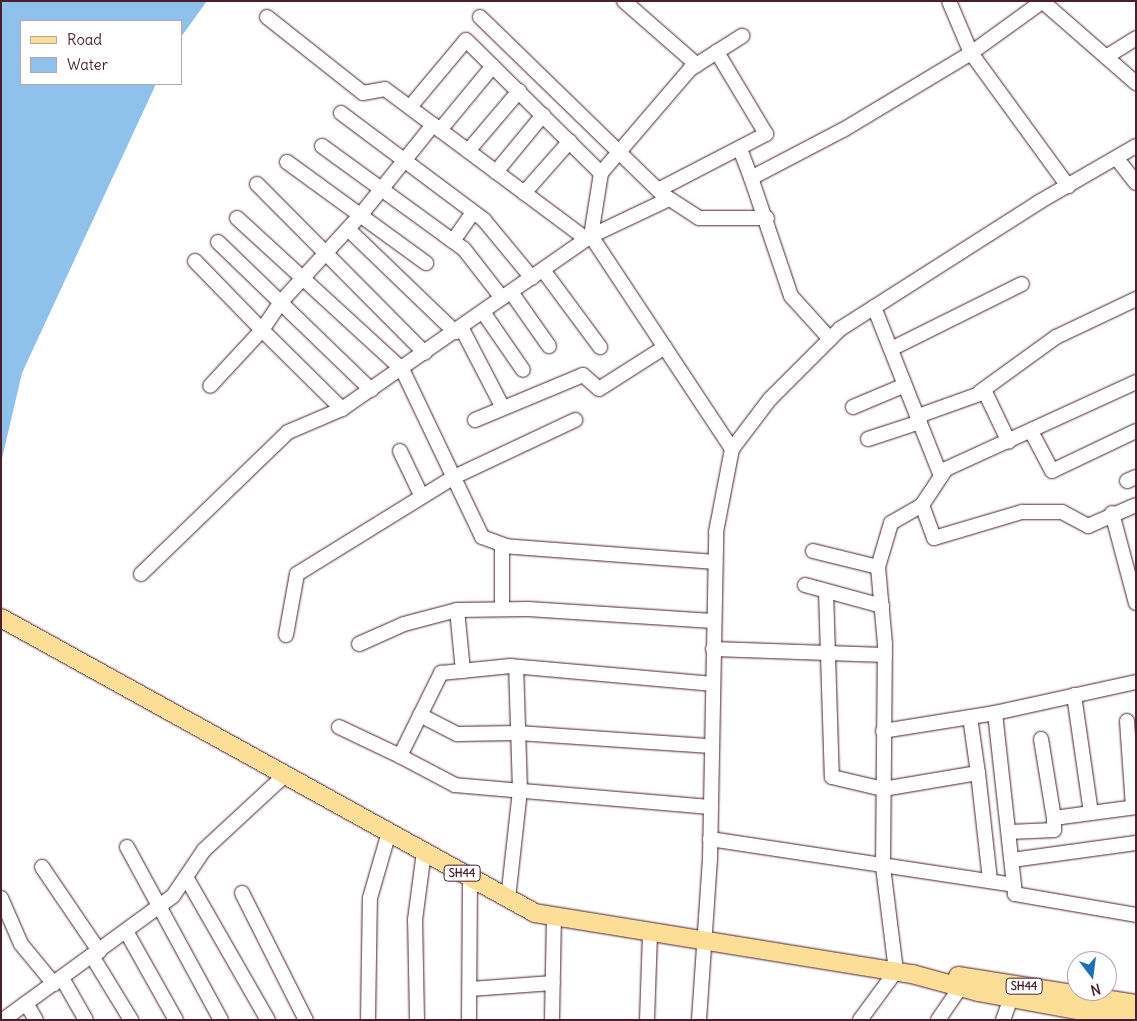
<!DOCTYPE html>
<html>
<head>
<meta charset="utf-8">
<style>
	body { margin:0 }
	#map { position:relative; width:1137px; height:1021px; overflow:hidden; background:#fff; font-family:Delius,sans-serif }
	div>[style] { position:absolute }
	[style*='--x'] { left:calc(var(--x)*1px); top:calc(var(--y)*1px); width:calc(var(--w)*1px); rotate:calc(var(--a)*1deg) }
	.water>* { inset:0; background:#8ec1eb }
	.roads { filter:drop-shadow(0 0 1px #4a1f2b) drop-shadow(0 0 1px #4a1f2b) }
	.minor>* { height:14px; margin:-7px; padding:0 7px; transform-origin:7px; border-radius:7px; background:#fff }
	.major>* { height:18px; margin:-9px; padding:0 9px; transform-origin:9px; border-radius:9px; background:#fcde96 }
	span { translate:-50% -50%; white-space:nowrap; text-align:center; line-height:1.15; -webkit-text-stroke:4.5px #fff; paint-order:stroke }
	.shield-label span { padding:1px 4px; background:#fff; border:1px solid; border-radius:4px; -webkit-text-stroke-width:0 }
	.shield-label { font-size:11px; color:#4a1f2b; font-weight:700 }
	.frame { position:absolute; inset:0; border:2px solid #4a1f2b; pointer-events:none }
	.legend { position:absolute; left:20px; top:20px; width:162px; height:65px; box-sizing:border-box; background:#fff; border:1px solid #b7a5aa; margin:0; padding:6px 9px; list-style:none; font-size:15px; color:#4a1f2b }
	.legend li { display:flex; align-items:center; gap:10px; height:25px }
	.legend b { width:25px; border:1px solid #b7a5aa }
	.north { position:absolute; left:1067px; top:951px; width:50px; height:50px; box-sizing:border-box; background:#fff; border:1px solid #b7a5aa; border-radius:50%; rotate:165deg; font-size:14px; font-weight:700; line-height:20px; text-align:center; color:#4a1f2b }
	.north::after { content:''; display:block; margin:auto; width:18px; height:22px; background:#1f6fb2; clip-path:polygon(50% 0,100% 100%,50% 72%,0 100%) }
</style>
</head>
<body>
<div id="map">
	<div class="water">
		<div style="clip-path:polygon(1px 1px,207px 1px,181px 37px,181px 21px,21px 21px,21px 84px,156px 84px,22px 373px,1px 463px)"></div>
	</div>
	<div class="roads">
		<div class="minor">
			<div style="--x:624;--y:1;--w:97;--a:41.2"></div>
			<div style="--x:1042;--y:1;--w:125;--a:41.1"></div>
			<div style="--x:1043;--y:1;--w:89;--a:144.2"></div>
			<div style="--x:971;--y:53;--w:165;--a:53.9"></div>
			<div style="--x:267;--y:17;--w:122;--a:38.4"></div>
			<div style="--x:363;--y:93;--w:22;--a:-10"></div>
			<div style="--x:385;--y:89;--w:251;--a:36.7"></div>
			<div style="--x:480;--y:17;--w:254;--a:44.2"></div>
			<div style="--x:662;--y:194;--w:44;--a:33"></div>
			<div style="--x:699;--y:218;--w:68;--a:0"></div>
			<div style="--x:1106;--y:57;--w:36;--a:-32"></div>
			<div style="--x:410;--y:107;--w:87;--a:-50.1"></div>
			<div style="--x:466;--y:40;--w:190;--a:44.6"></div>
			<div style="--x:341;--y:113;--w:179;--a:36.8"></div>
			<div style="--x:484;--y:220;--w:75;--a:50.4"></div>
			<div style="--x:440;--y:130;--w:83;--a:-50.4"></div>
			<div style="--x:322;--y:146;--w:175;--a:36"></div>
			<div style="--x:464;--y:249;--w:62;--a:52.2"></div>
			<div style="--x:740;--y:149;--w:31;--a:69"></div>
			<div style="--x:468;--y:151;--w:79;--a:-49.6"></div>
			<div style="--x:1118;--y:160;--w:29;--a:52"></div>
			<div style="--x:287;--y:162;--w:172;--a:36"></div>
			<div style="--x:496;--y:172;--w:74;--a:-50.5"></div>
			<div style="--x:257;--y:184;--w:238;--a:45.2"></div>
			<div style="--x:658;--y:190;--w:122;--a:-27.4"></div>
			<div style="--x:766;--y:134;--w:96;--a:-120.9"></div>
			<div style="--x:524;--y:193;--w:69;--a:-48.5"></div>
			<div style="--x:237;--y:218;--w:224;--a:42.5"></div>
			<div style="--x:402;--y:369;--w:186;--a:64.5"></div>
			<div style="--x:482;--y:537;--w:27;--a:20"></div>
			<div style="--x:348;--y:229;--w:149;--a:43.9"></div>
			<div style="--x:453;--y:241;--w:35;--a:-55"></div>
			<div style="--x:218;--y:242;--w:213;--a:44"></div>
			<div style="--x:195;--y:261;--w:96;--a:45.8"></div>
			<div style="--x:262;--y:330;--w:76;--a:132.9"></div>
			<div style="--x:543;--y:270;--w:96;--a:53.5"></div>
			<div style="--x:511;--y:292;--w:66;--a:54.9"></div>
			<div style="--x:874;--y:307;--w:182;--a:68.4"></div>
			<div style="--x:483;--y:312;--w:70;--a:55.4"></div>
			<div style="--x:461;--y:327;--w:91;--a:62.6"></div>
			<div style="--x:830;--y:339;--w:58;--a:-132.2"></div>
			<div style="--x:791;--y:296;--w:125;--a:-108.7"></div>
			<div style="--x:751;--y:178;--w:104;--a:-27.6"></div>
			<div style="--x:843;--y:130;--w:149;--a:-31"></div>
			<div style="--x:971;--y:53;--w:56;--a:-112.9"></div>
			<div style="--x:891;--y:349;--w:146;--a:-26.4"></div>
			<div style="--x:980;--y:392;--w:94;--a:-35.9"></div>
			<div style="--x:1056;--y:337;--w:89;--a:-25.4"></div>
			<div style="--x:853;--y:407;--w:56;--a:-22.9"></div>
			<div style="--x:342;--y:409;--w:112;--a:-135.4"></div>
			<div style="--x:262;--y:330;--w:32;--a:-56"></div>
			<div style="--x:280;--y:303;--w:123;--a:-47.6"></div>
			<div style="--x:363;--y:212;--w:112;--a:-51.2"></div>
			<div style="--x:918;--y:416;--w:71;--a:-19.7"></div>
			<div style="--x:985;--y:392;--w:55;--a:64.4"></div>
			<div style="--x:475;--y:420;--w:117;--a:-22.6"></div>
			<div style="--x:583;--y:375;--w:21;--a:41"></div>
			<div style="--x:599;--y:389;--w:78;--a:-32.5"></div>
			<div style="--x:1032;--y:433;--w:43;--a:62.2"></div>
			<div style="--x:1052;--y:471;--w:93;--a:-25.5"></div>
			<div style="--x:868;--y:439;--w:55;--a:-18.1"></div>
			<div style="--x:732;--y:449;--w:255;--a:-123.5"></div>
			<div style="--x:591;--y:236;--w:64;--a:-81"></div>
			<div style="--x:601;--y:173;--w:137;--a:-49.4"></div>
			<div style="--x:690;--y:69;--w:62;--a:-32.4"></div>
			<div style="--x:400;--y:451;--w:49;--a:64.5"></div>
			<div style="--x:1127;--y:481;--w:10;--a:-24"></div>
			<div style="--x:922;--y:505;--w:35;--a:70"></div>
			<div style="--x:934;--y:538;--w:92;--a:-16.5"></div>
			<div style="--x:1022;--y:512;--w:40;--a:0"></div>
			<div style="--x:1062;--y:512;--w:30;--a:28"></div>
			<div style="--x:1088;--y:526;--w:52;--a:-23.6"></div>
			<div style="--x:1112;--y:513;--w:93;--a:75.1"></div>
			<div style="--x:813;--y:551;--w:67;--a:13.8"></div>
			<div style="--x:141;--y:574;--w:204;--a:-44"></div>
			<div style="--x:288;--y:432;--w:59;--a:-23.1"></div>
			<div style="--x:342;--y:409;--w:303;--a:-34.8"></div>
			<div style="--x:591;--y:236;--w:86;--a:-25.4"></div>
			<div style="--x:805;--y:585;--w:80;--a:15.3"></div>
			<div style="--x:826;--y:591;--w:186;--a:88.2"></div>
			<div style="--x:832;--y:777;--w:52;--a:13.2"></div>
			<div style="--x:883;--y:789;--w:96;--a:-9.6"></div>
			<div style="--x:978;--y:773;--w:108;--a:83.6"></div>
			<div style="--x:502;--y:609;--w:63;--a:-90"></div>
			<div style="--x:502;--y:546;--w:214;--a:4.3"></div>
			<div style="--x:286;--y:635;--w:62;--a:-79.8"></div>
			<div style="--x:297;--y:574;--w:185;--a:-31.7"></div>
			<div style="--x:454;--y:477;--w:134;--a:-25.2"></div>
			<div style="--x:359;--y:644;--w:49;--a:-24"></div>
			<div style="--x:404;--y:624;--w:55;--a:-14.8"></div>
			<div style="--x:713;--y:649;--w:172;--a:2"></div>
			<div style="--x:463;--y:671;--w:61;--a:-95.6"></div>
			<div style="--x:457;--y:610;--w:71;--a:-0.8"></div>
			<div style="--x:528;--y:609;--w:185;--a:3.7"></div>
			<div style="--x:1136;--y:682;--w:144;--a:167.6"></div>
			<div style="--x:995;--y:713;--w:182;--a:83.7"></div>
			<div style="--x:1015;--y:894;--w:123;--a:9.8"></div>
			<div style="--x:1074;--y:695;--w:119;--a:81.8"></div>
			<div style="--x:420;--y:715;--w:42;--a:27.2"></div>
			<div style="--x:457;--y:734;--w:61;--a:-0.9"></div>
			<div style="--x:518;--y:733;--w:193;--a:3.9"></div>
			<div style="--x:970;--y:717;--w:57;--a:81.9"></div>
			<div style="--x:1127;--y:721;--w:86;--a:86"></div>
			<div style="--x:339;--y:727;--w:68;--a:25.4"></div>
			<div style="--x:883;--y:731;--w:113;--a:-9.1"></div>
			<div style="--x:1041;--y:739;--w:80;--a:80.7"></div>
			<div style="--x:710;--y:807;--w:256;--a:-175.1"></div>
			<div style="--x:455;--y:785;--w:62;--a:-152.2"></div>
			<div style="--x:400;--y:756;--w:93;--a:-63.7"></div>
			<div style="--x:441;--y:673;--w:70;--a:-5.7"></div>
			<div style="--x:511;--y:666;--w:202;--a:5.1"></div>
			<div style="--x:1009;--y:832;--w:45;--a:-2.5"></div>
			<div style="--x:1054;--y:830;--w:12;--a:-90"></div>
			<div style="--x:1054;--y:818;--w:83;--a:-7.6"></div>
			<div style="--x:710;--y:839;--w:307;--a:8.6"></div>
			<div style="--x:127;--y:847;--w:197;--a:61.5"></div>
			<div style="--x:1012;--y:860;--w:125;--a:-7.8"></div>
			<div style="--x:42;--y:867;--w:102;--a:55.8"></div>
			<div style="--x:186;--y:877;--w:165;--a:60.2"></div>
			<div style="--x:242;--y:893;--w:142;--a:63.3"></div>
			<div style="--x:1;--y:898;--w:50;--a:66.5"></div>
			<div style="--x:21;--y:944;--w:52;--a:50.5"></div>
			<div style="--x:508;--y:899;--w:109;--a:-83.7"></div>
			<div style="--x:520;--y:791;--w:124;--a:-91.8"></div>
			<div style="--x:126;--y:931;--w:102;--a:60.7"></div>
			<div style="--x:92;--y:956;--w:75;--a:58.6"></div>
			<div style="--x:62;--y:978;--w:48;--a:60.3"></div>
			<div style="--x:470;--y:989;--w:83;--a:-4.1"></div>
			<div style="--x:26;--y:1003;--w:20;--a:60"></div>
			<div style="--x:3;--y:1020;--w:210;--a:-36.1"></div>
			<div style="--x:173;--y:896;--w:55;--a:-56"></div>
			<div style="--x:204;--y:850;--w:110;--a:-42.8"></div>
			<div style="--x:368;--y:1020;--w:122;--a:-89.1"></div>
			<div style="--x:370;--y:898;--w:69;--a:-73.9"></div>
			<div style="--x:417;--y:1020;--w:100;--a:-91.1"></div>
			<div style="--x:415;--y:920;--w:69;--a:-82.5"></div>
			<div style="--x:469;--y:1020;--w:142;--a:-89.6"></div>
			<div style="--x:552;--y:1020;--w:103;--a:-88.9"></div>
			<div style="--x:647;--y:1020;--w:88;--a:-88"></div>
			<div style="--x:699;--y:1020;--w:161;--a:-86.1"></div>
			<div style="--x:710;--y:859;--w:327;--a:-88.9"></div>
			<div style="--x:716;--y:532;--w:85;--a:-79.1"></div>
			<div style="--x:732;--y:449;--w:63;--a:-52.8"></div>
			<div style="--x:770;--y:399;--w:99;--a:-45"></div>
			<div style="--x:840;--y:329;--w:236;--a:-32.5"></div>
			<div style="--x:1039;--y:202;--w:112;--a:-30"></div>
			<div style="--x:860;--y:1020;--w:61;--a:-53.7"></div>
			<div style="--x:896;--y:971;--w:105;--a:-97.1"></div>
			<div style="--x:883;--y:867;--w:223;--a:-89.5"></div>
			<div style="--x:885;--y:644;--w:77;--a:-95.2"></div>
			<div style="--x:878;--y:567;--w:46;--a:-73.5"></div>
			<div style="--x:891;--y:523;--w:36;--a:-30"></div>
			<div style="--x:922;--y:505;--w:43;--a:-56.3"></div>
			<div style="--x:946;--y:469;--w:209;--a:-24.6"></div>
			<div style="--x:938;--y:1020;--w:50;--a:-55.7"></div>
			<div style="--x:1003;--y:1020;--w:23;--a:-70"></div>
		</div>
		<div class="major">
			<div style="--x:1;--y:618;--w:610;--a:28.92"></div>
			<div style="--x:535;--y:913;--w:382;--a:9.2"></div>
			<div style="--x:912;--y:974;--w:68;--a:15.3"></div>
			<div style="--x:978;--y:992;--w:155;--a:10.4"></div>
			<div style="--x:958;--y:976;--w:180;--a:8.9"></div>
		</div>
	</div>
	<div class="shield-label">
		<span style="left:462px;top:873px">SH44</span>
		<span style="left:1024px;top:986px">SH44</span>
	</div>
	<div class="frame"></div>
	<ul class="legend">
	<li><b style="height:6px;background:#fcde96"></b>Road</li>
	<li><b style="height:14px;background:#8ec1eb"></b>Water</li>
	</ul>
	<div class="north">N</div>
</div>
</body>
</html>
